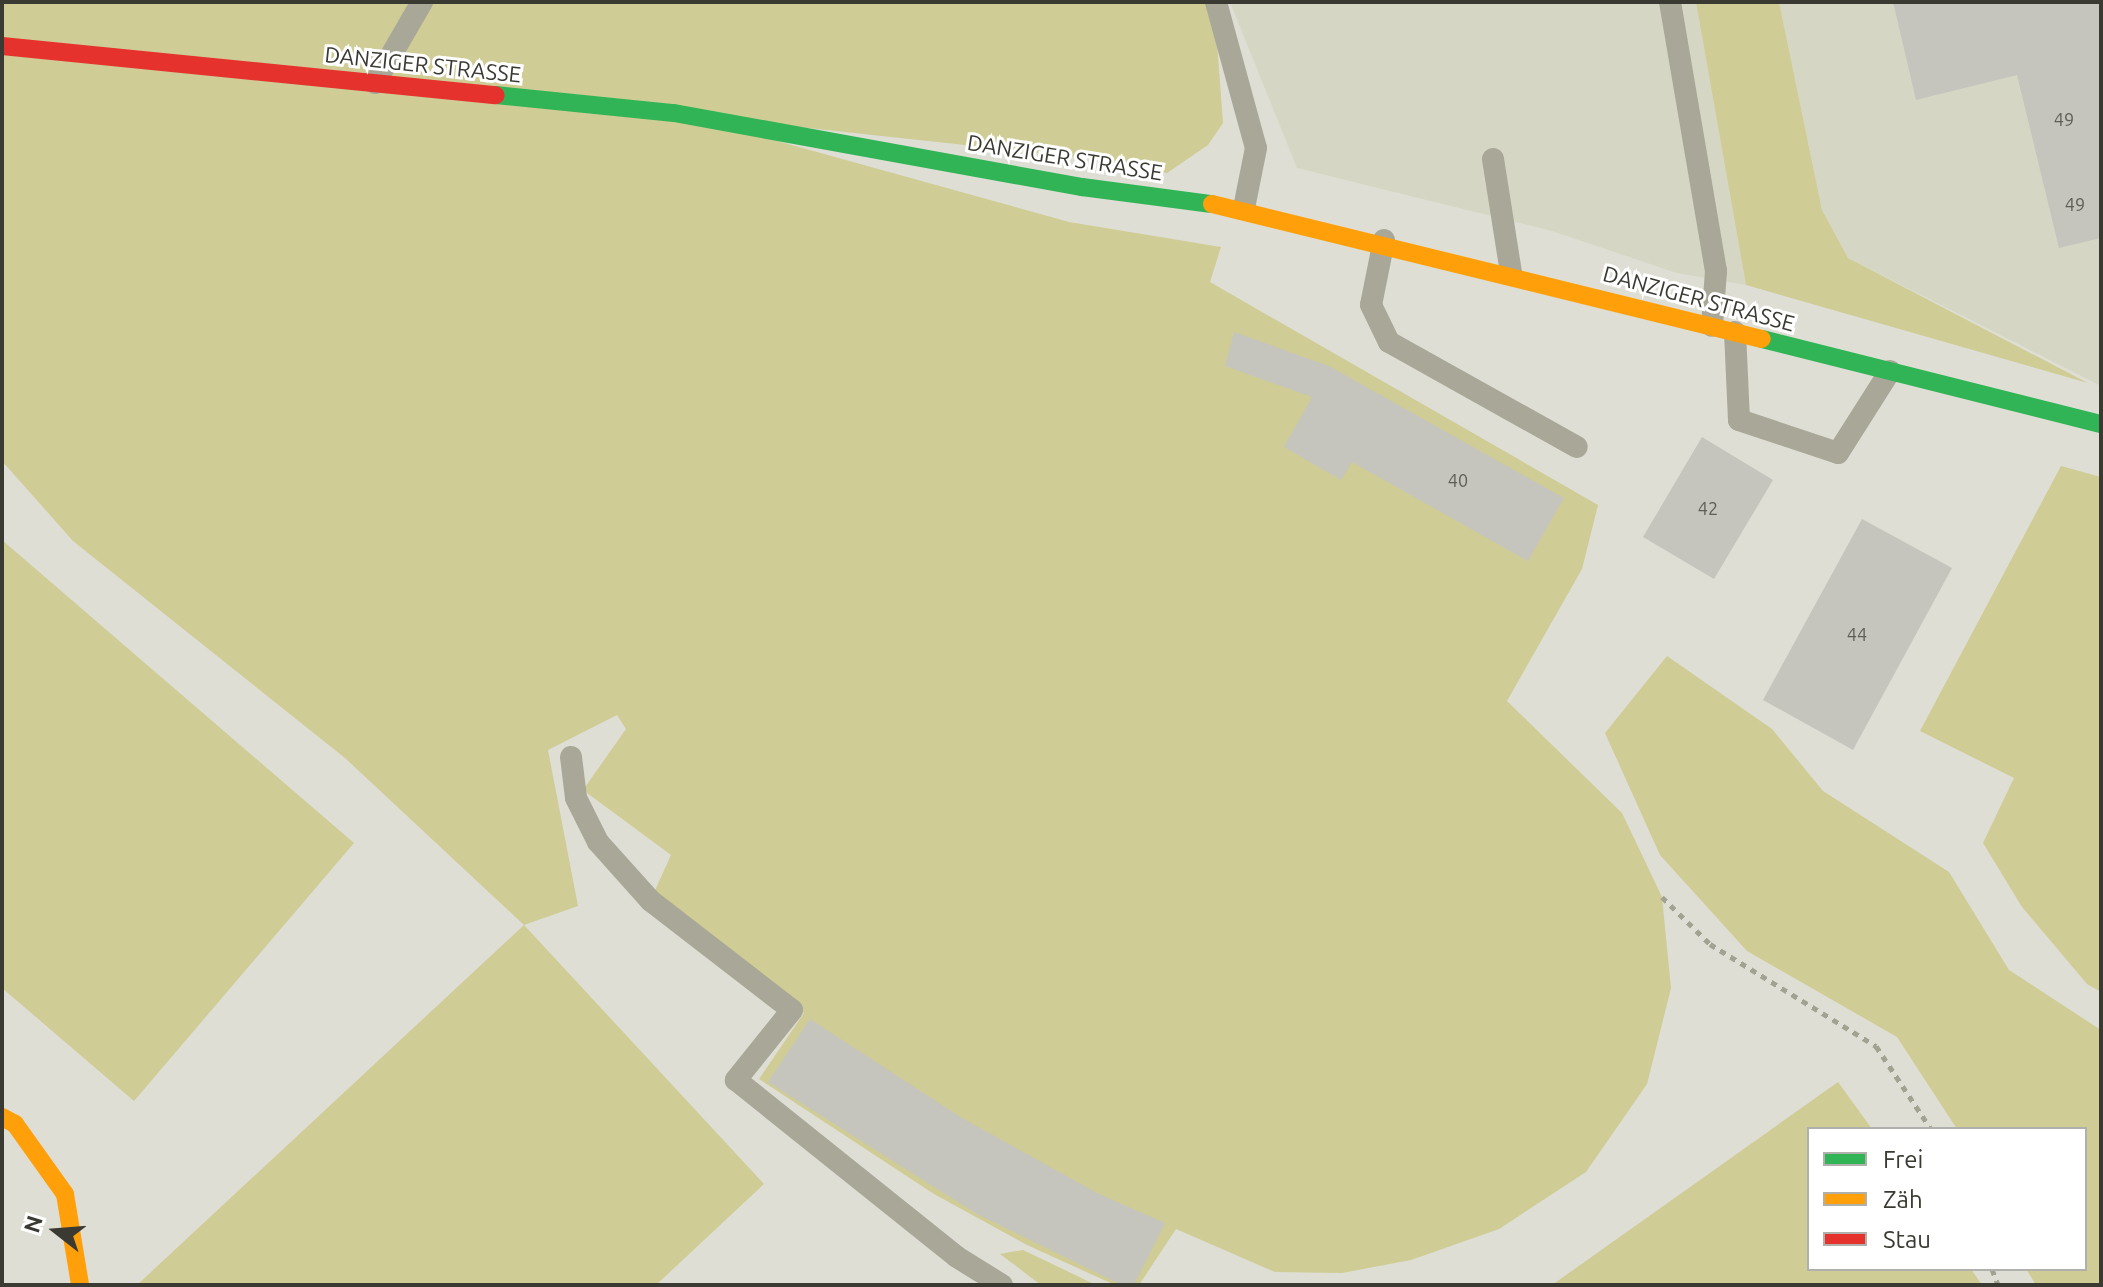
<!DOCTYPE html>
<html>
<head>
<meta charset="utf-8">
<style>
	body { margin:0 }
	#map { position:relative; width:2103px; height:1287px; overflow:hidden; background:#deded4; font-family:Ubuntu,sans-serif }
	div>[style] { position:absolute }
	[style*='--x'] { left:calc(var(--x)*1px); top:calc(var(--y)*1px); width:calc(var(--w)*1px); rotate:calc(var(--a)*1deg) }
	.built>* { inset:0; background:#d6d6c4 }
	.green>* { inset:0; background:#cfcc95 }
	.building>* { inset:0; background:#c5c5be }
	.path>* { height:5px; margin-top:-2.5px; transform-origin:0; background:repeating-linear-gradient(90deg,#a2a293 0 6px,transparent 0 12px) }
	.lane>* { height:22px; margin:-11px; padding:0 11px; transform-origin:11px; border-radius:11px; background:#a8a798 }
	.fast>* { height:18px; margin:-9px; padding:0 9px; transform-origin:9px; border-radius:9px; background:#30b455 }
	.slow>* { height:18px; margin:-9px; padding:0 9px; transform-origin:9px; border-radius:9px; background:#ff9f0a }
	.jam>* { height:18px; margin:-9px; padding:0 9px; transform-origin:9px; border-radius:9px; background:#e5322d }
	span { translate:-50% -50%; white-space:nowrap; text-align:center; line-height:1.15; -webkit-text-stroke:6px #fff; paint-order:stroke }
	.number-label { font-size:18px; color:#5e5e57 }
	.number-label span { -webkit-text-stroke-width:0 }
	.street-label { font-size:22px; color:#3a3a33 }
	.frame { position:absolute; inset:0; border:4px solid #3a3a33; pointer-events:none }
	.legend { position:absolute; left:1807px; top:1127px; width:280px; height:144px; box-sizing:border-box; background:#fff; border:2px solid #b0b0ad; margin:0; padding:10px 14px; list-style:none; font-size:24px; color:#3a3a33 }
	.legend li { display:flex; align-items:center; gap:16px; height:40px }
	.legend b { width:40px; border:2px solid #b0b0ad }
	.north { position:absolute; left:16px; top:1191px; width:80px; height:80px; -webkit-text-stroke:6px #fff; paint-order:stroke; rotate:287deg; font-size:22px; font-weight:700; line-height:32px; text-align:center; color:#3a3a33 }
	.north::after { content:''; display:block; margin:auto; width:28px; height:36px; background:#3a3a33; clip-path:polygon(50% 0,100% 100%,50% 72%,0 100%) }
</style>
</head>
<body>
<div id="map">
	<div class="built">
		<div style="clip-path:polygon(1230px 2px,1696px 2px,1746px 285px,1677px 273px,1552px 231px,1297px 168px)"></div>
		<div style="clip-path:polygon(1779px 2px,2101px 2px,2101px 386px,1848px 258px,1822px 210px)"></div>
	</div>
	<div class="green">
		<div style="clip-path:polygon(2px 2px,1214px 2px,1223px 123px,1208px 145px,1167px 173px,1093px 159px,680px 114px,1069px 222px,1221px 247px,1210px 282px,1598px 505px,1582px 569px,1507px 701px,1622px 813px,1662px 897px,1671px 988px,1647px 1084px,1586px 1172px,1499px 1229px,1411px 1260px,1342px 1273px,1275px 1272px,1176px 1229px,1139px 1285px,1115px 1285px,1027px 1245px,934px 1194px,759px 1079px,804px 1013px,652px 897px,671px 855px,583px 790px,626px 729px,617px 715px,548px 750px,578px 906px,524px 925px,764px 1184px,656px 1285px,137px 1285px,524px 925px,345px 758px,73px 541px,2px 461px)"></div>
		<div style="clip-path:polygon(1696px 2px,1779px 2px,1822px 210px,1848px 258px,2088px 383px,1746px 285px)"></div>
		<div style="clip-path:polygon(2061px 466px,2101px 477px,2101px 992px,2087px 984px,2022px 907px,1983px 843px,2014px 778px,1920px 731px)"></div>
		<div style="clip-path:polygon(2px 540px,354px 843px,134px 1101px,2px 988px)"></div>
		<div style="clip-path:polygon(1667px 656px,1772px 729px,1823px 791px,1949px 872px,2009px 970px,2101px 1030px,2101px 1285px,2036px 1285px,2026px 1269px,2085px 1269px,2085px 1129px,1957px 1129px,1897px 1037px,1747px 951px,1660px 855px,1605px 733px)"></div>
		<div style="clip-path:polygon(1838px 1082px,1872px 1129px,1809px 1129px,1809px 1269px,1971px 1269px,1982px 1285px,1552px 1285px)"></div>
		<div style="clip-path:polygon(1023px 1250px,1096px 1285px,1041px 1285px,1000px 1254px)"></div>
	</div>
	<div class="building">
		<div style="clip-path:polygon(1893px 2px,2101px 2px,2101px 238px,2059px 248px,2017px 75px,1916px 100px)"></div>
		<div style="clip-path:polygon(1234px 332px,1329px 366px,1564px 498px,1528px 561px,1352px 462px,1341px 480px,1284px 447px,1312px 397px,1225px 366px)"></div>
		<div style="clip-path:polygon(1702px 437px,1773px 480px,1714px 579px,1643px 537px)"></div>
		<div style="clip-path:polygon(1862px 519px,1952px 568px,1853px 750px,1763px 700px)"></div>
		<div style="clip-path:polygon(810px 1019px,962px 1118px,1097px 1193px,1165px 1223px,1134px 1285px,1122px 1285px,977px 1214px,768px 1082px)"></div>
	</div>
	<div class="path">
		<div style="--x:1662;--y:897;--w:67;--a:44.4"></div>
		<div style="--x:1710;--y:944;--w:195;--a:31.6"></div>
		<div style="--x:1876;--y:1046;--w:100;--a:56.5"></div>
		<div style="--x:1992;--y:1269;--w:17;--a:69"></div>
	</div>
	<div class="lane">
		<div style="--x:1216;--y:2;--w:151;--a:74.7"></div>
		<div style="--x:1256;--y:148;--w:61;--a:101.3"></div>
		<div style="--x:1670;--y:2;--w:273;--a:80.3"></div>
		<div style="--x:1716;--y:271;--w:55;--a:94.2"></div>
		<div style="--x:375;--y:83;--w:94;--a:-59.9"></div>
		<div style="--x:1493;--y:159;--w:115;--a:81"></div>
		<div style="--x:1384;--y:240;--w:66;--a:101.3"></div>
		<div style="--x:1371;--y:305;--w:41;--a:64.1"></div>
		<div style="--x:1389;--y:342;--w:215;--a:29.2"></div>
		<div style="--x:1735;--y:332;--w:88;--a:87.4"></div>
		<div style="--x:1739;--y:420;--w:104;--a:18.4"></div>
		<div style="--x:1838;--y:453;--w:97;--a:-57.6"></div>
		<div style="--x:571;--y:757;--w:41;--a:83"></div>
		<div style="--x:576;--y:798;--w:49;--a:63.4"></div>
		<div style="--x:598;--y:842;--w:79;--a:48.1"></div>
		<div style="--x:651;--y:901;--w:178;--a:37.7"></div>
		<div style="--x:792;--y:1010;--w:90;--a:128.7"></div>
		<div style="--x:736;--y:1080;--w:283;--a:38.7"></div>
		<div style="--x:957;--y:1257;--w:53;--a:31.9"></div>
	</div>
	<div class="fast">
		<div style="--x:496;--y:95;--w:179;--a:5.8"></div>
		<div style="--x:674;--y:113;--w:415;--a:10.3"></div>
		<div style="--x:1082;--y:187;--w:131;--a:7.5"></div>
		<div style="--x:1762;--y:339;--w:349;--a:14.1"></div>
	</div>
	<div class="slow">
		<div style="--x:1212;--y:204;--w:566;--a:13.79"></div>
		<div style="--x:2;--y:1117;--w:15;--a:28"></div>
		<div style="--x:15;--y:1124;--w:86;--a:54.5"></div>
		<div style="--x:65;--y:1194;--w:92;--a:80.6"></div>
	</div>
	<div class="jam">
		<div style="--x:2;--y:46;--w:496;--a:5.7"></div>
	</div>
	<div class="number-label">
		<span style="left:2064px;top:119px">49</span>
		<span style="left:2075px;top:204px">49</span>
		<span style="left:1458px;top:480px">40</span>
		<span style="left:1708px;top:508px">42</span>
		<span style="left:1857px;top:634px">44</span>
	</div>
	<div class="street-label">
		<span style="left:423px;top:64px;rotate:6deg">DANZIGER STRASSE</span>
		<span style="left:1065px;top:157px;rotate:9deg">DANZIGER STRASSE</span>
		<span style="left:1699px;top:298px;rotate:15deg">DANZIGER STRASSE</span>
	</div>
	<div class="frame"></div>
	<ul class="legend">
	<li><b style="height:10px;background:#30b455"></b>Frei</li>
	<li><b style="height:10px;background:#ff9f0a"></b>Zäh</li>
	<li><b style="height:10px;background:#e5322d"></b>Stau</li>
	</ul>
	<div class="north">N</div>
</div>
</body>
</html>
